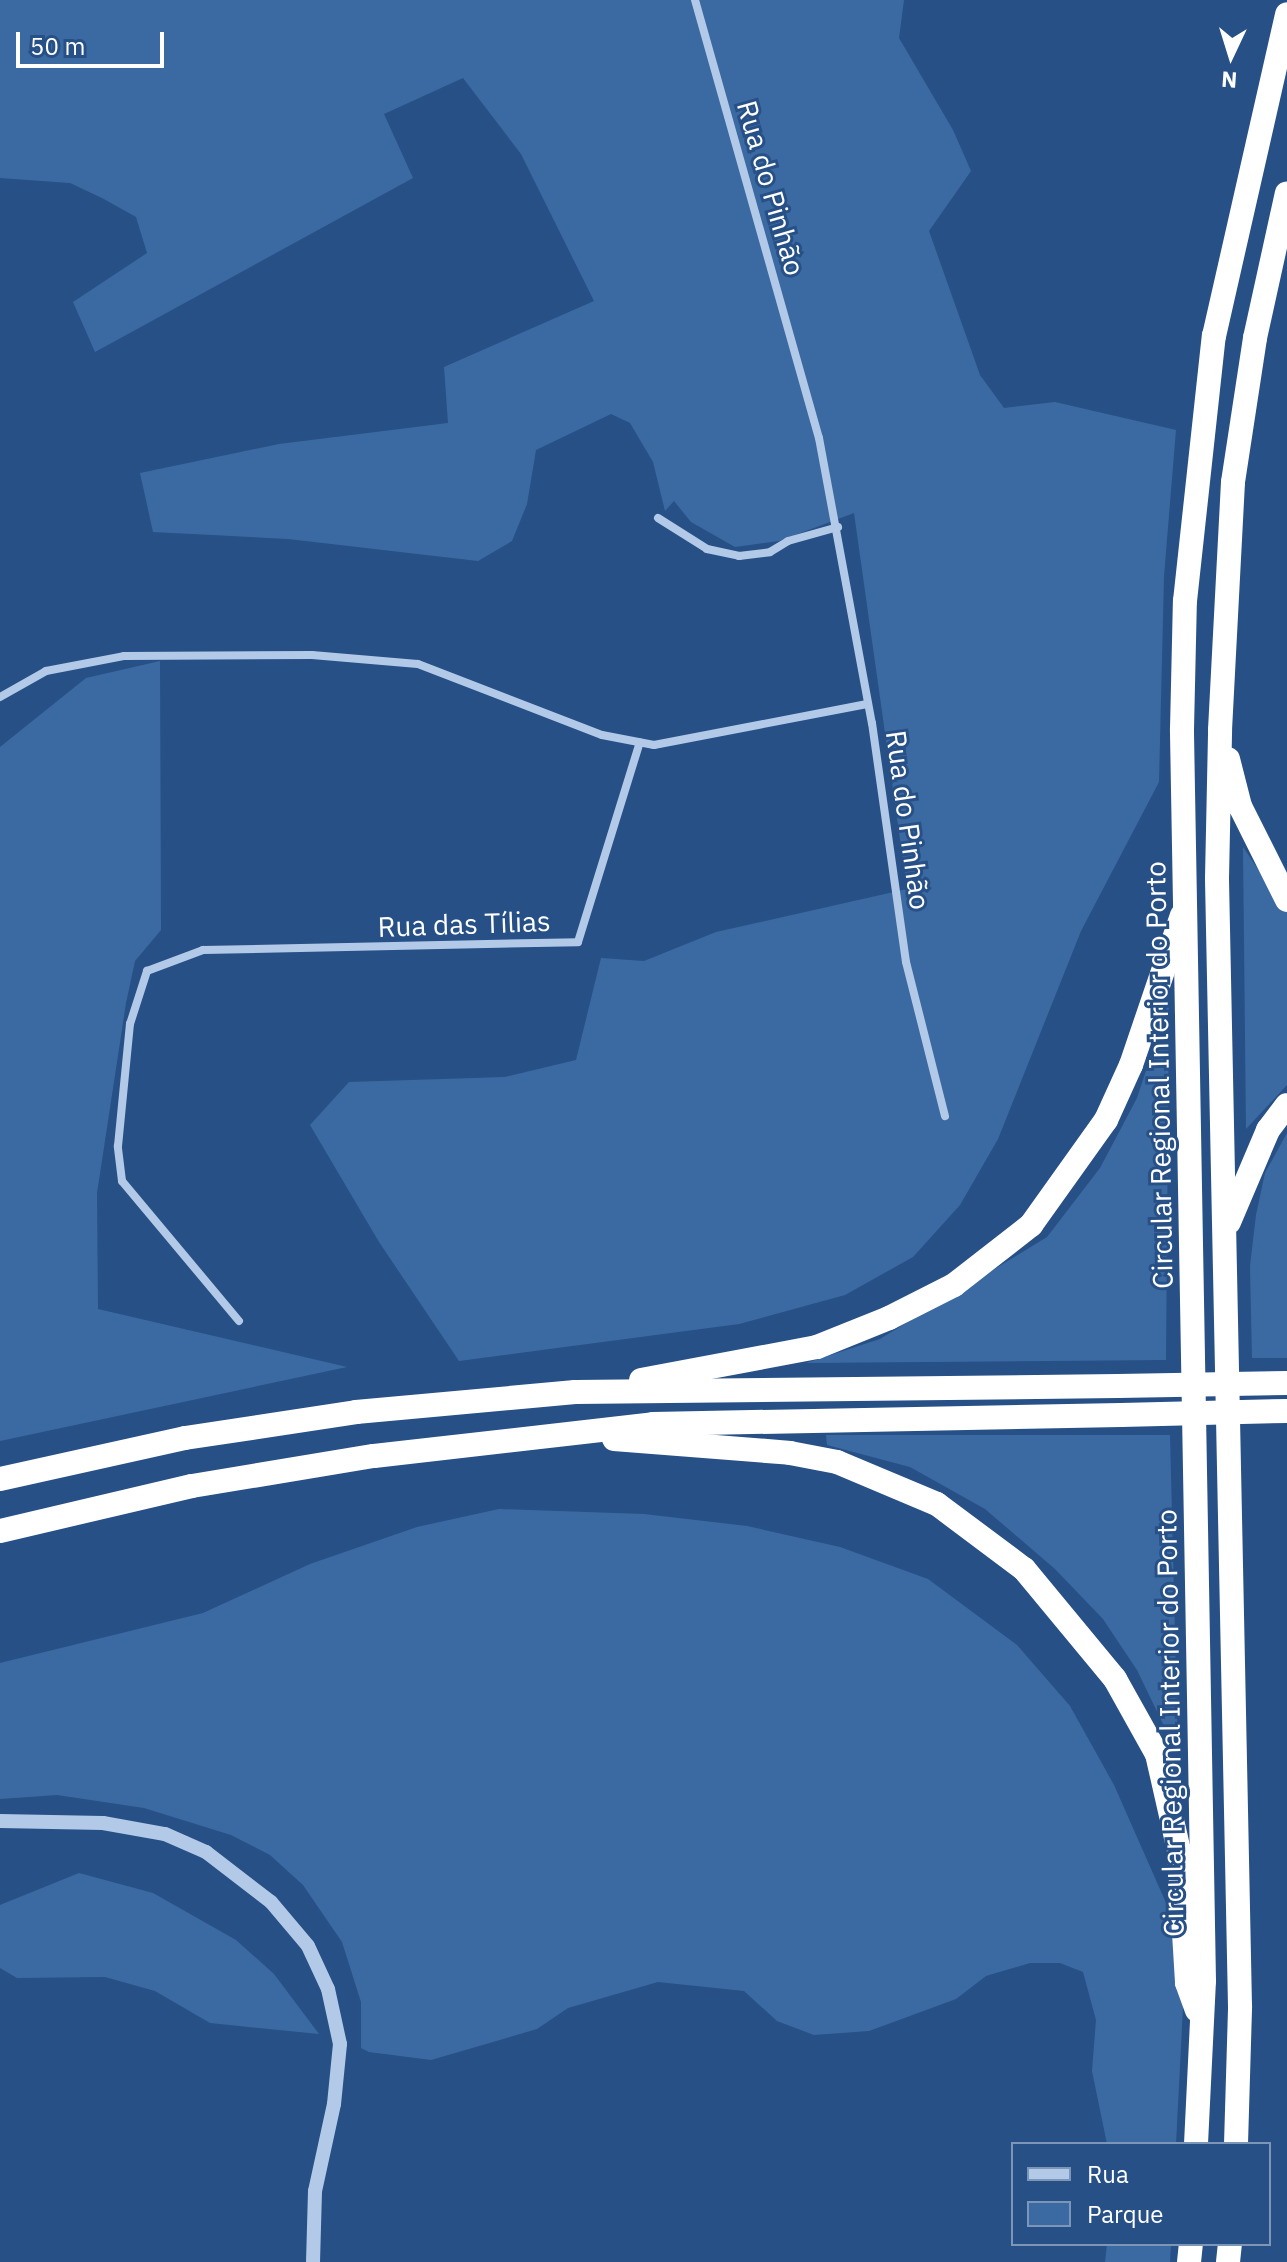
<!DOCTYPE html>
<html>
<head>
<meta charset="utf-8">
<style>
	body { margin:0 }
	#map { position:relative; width:1287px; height:2262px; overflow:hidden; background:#275087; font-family:"IBM Plex Sans",sans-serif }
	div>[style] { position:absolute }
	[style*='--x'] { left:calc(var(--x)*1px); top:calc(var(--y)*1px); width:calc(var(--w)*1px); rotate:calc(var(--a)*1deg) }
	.green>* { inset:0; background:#3b6aa3 }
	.minor>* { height:8px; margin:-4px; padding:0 4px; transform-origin:4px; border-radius:4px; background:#b2cae8 }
	.tertiary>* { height:14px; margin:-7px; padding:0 7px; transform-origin:7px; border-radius:7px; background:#b2cae8 }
	.motorway>* { height:24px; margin:-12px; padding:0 12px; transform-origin:12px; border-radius:12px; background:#fff }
	.motorway-bridge>* { height:24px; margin:-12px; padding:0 12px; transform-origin:12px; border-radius:12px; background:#fff }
	span { translate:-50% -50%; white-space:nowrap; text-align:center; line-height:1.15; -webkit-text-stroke:6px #275087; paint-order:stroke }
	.street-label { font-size:28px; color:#fff }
	.legend { position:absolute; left:1011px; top:2142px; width:260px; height:104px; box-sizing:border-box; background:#275087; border:2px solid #7d96b7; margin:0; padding:10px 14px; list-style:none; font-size:24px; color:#fff }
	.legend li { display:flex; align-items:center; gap:16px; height:40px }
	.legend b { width:40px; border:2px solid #7d96b7 }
	.north { position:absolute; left:1191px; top:16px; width:80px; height:80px; -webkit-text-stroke:6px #275087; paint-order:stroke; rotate:184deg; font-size:22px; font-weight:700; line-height:32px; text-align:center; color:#fff }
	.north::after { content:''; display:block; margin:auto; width:28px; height:36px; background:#fff; clip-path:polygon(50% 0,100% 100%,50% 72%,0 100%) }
	.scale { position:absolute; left:16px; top:32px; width:148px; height:36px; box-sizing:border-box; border:4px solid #fff; border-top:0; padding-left:10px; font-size:24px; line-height:28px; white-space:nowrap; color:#fff; -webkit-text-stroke:6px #275087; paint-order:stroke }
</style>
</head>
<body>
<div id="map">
	<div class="green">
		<div style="clip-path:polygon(0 0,904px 0,899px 38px,953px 130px,971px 171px,929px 231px,980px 375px,1004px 408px,1055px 402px,1176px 430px,1164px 576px,1159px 782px,1081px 931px,998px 1139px,960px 1205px,913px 1257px,845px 1295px,739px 1324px,459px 1361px,379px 1242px,310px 1125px,349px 1082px,505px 1077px,576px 1060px,601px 958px,644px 961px,716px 932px,907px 889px,854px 513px,779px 541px,735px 547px,691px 522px,674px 501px,665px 511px,653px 462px,630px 423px,611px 414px,536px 450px,527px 504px,512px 541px,478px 561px,288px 539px,153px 532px,140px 473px,279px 444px,448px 423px,444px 367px,594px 301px,521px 154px,463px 78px,384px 114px,413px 178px,95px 352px,73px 302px,147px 253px,136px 217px,102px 198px,70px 183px,0 178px)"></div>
		<div style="clip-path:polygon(160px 661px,161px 930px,135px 961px,126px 1003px,97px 1193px,98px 1309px,347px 1367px,0 1441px,0 747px,86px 678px)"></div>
		<div style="clip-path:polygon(1243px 847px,1287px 912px,1287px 1085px,1246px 1129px)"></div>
		<div style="clip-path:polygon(1169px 1001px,1166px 1360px,806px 1363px,880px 1339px,1047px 1237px,1100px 1168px,1137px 1098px)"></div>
		<div style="clip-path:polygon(1287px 1133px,1287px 1358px,1252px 1358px,1250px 1266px,1256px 1215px,1265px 1173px)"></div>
		<div style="clip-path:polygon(826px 1435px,1170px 1435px,1178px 1755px,1137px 1670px,1103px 1619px,1055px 1569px,985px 1509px,910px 1467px,827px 1445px)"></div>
		<div style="clip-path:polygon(499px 1509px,644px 1514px,747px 1526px,840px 1547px,928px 1579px,1017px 1645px,1070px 1706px,1114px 1785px,1174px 1921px,1183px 2007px,1176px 2144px,1107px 2144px,1092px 2071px,1096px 2020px,1083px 1972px,1060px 1963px,1030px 1963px,986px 1976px,956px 1999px,869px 2031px,814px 2035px,777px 2021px,744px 1991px,658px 1982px,568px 2008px,537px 2029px,431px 2060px,369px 2052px,361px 2048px,361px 2002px,342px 1942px,303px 1885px,270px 1855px,231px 1835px,144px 1808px,57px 1795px,0 1799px,0 1663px,203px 1613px,310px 1564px,417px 1527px)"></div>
		<div style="clip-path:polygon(79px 1873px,153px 1893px,236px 1940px,274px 1974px,319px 2034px,210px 2023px,155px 1991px,105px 1977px,17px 1978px,0 1968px,0 1905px)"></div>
		<div style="clip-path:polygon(1107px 2244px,1171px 2244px,1170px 2262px,1105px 2262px)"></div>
	</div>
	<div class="minor">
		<div style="--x:695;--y:0;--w:455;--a:74.2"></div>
		<div style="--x:819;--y:438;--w:290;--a:79.5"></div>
		<div style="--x:872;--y:723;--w:241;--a:81.9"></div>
		<div style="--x:906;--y:962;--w:159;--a:75.8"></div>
		<div style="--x:658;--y:518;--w:58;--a:32.3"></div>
		<div style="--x:707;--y:549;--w:33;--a:12"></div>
		<div style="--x:739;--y:556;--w:31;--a:-7"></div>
		<div style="--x:770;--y:552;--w:21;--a:-31"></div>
		<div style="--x:788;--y:541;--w:52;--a:-15.6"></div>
		<div style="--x:0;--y:697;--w:53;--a:-29.5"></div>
		<div style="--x:46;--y:671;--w:79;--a:-10.9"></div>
		<div style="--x:124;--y:656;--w:188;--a:-0.3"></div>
		<div style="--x:312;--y:655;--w:106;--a:4.9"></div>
		<div style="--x:418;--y:664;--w:197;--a:21.1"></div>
		<div style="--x:602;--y:735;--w:53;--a:10.9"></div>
		<div style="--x:654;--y:745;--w:217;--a:-10.9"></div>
		<div style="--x:239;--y:1321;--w:182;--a:-129.9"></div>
		<div style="--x:122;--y:1181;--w:35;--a:-97"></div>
		<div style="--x:118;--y:1146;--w:123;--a:-84.4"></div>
		<div style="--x:130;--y:1024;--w:56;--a:-72.2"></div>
		<div style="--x:147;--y:971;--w:60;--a:-20.6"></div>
		<div style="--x:203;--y:950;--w:375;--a:-1.2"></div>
		<div style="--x:578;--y:942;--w:209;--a:-72.8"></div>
	</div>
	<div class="tertiary">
		<div style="--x:0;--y:1821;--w:103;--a:1.1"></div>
		<div style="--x:103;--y:1823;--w:63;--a:10.1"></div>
		<div style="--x:165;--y:1834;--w:45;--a:23.7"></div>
		<div style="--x:206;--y:1852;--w:82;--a:37.6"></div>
		<div style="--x:271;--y:1902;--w:57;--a:49.9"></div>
		<div style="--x:308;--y:1946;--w:47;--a:65.1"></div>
		<div style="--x:328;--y:1989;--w:56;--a:77.7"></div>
		<div style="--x:340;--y:2044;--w:60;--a:95.7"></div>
		<div style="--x:334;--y:2104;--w:89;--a:102.3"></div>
		<div style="--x:315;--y:2191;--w:71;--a:91.6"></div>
	</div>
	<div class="motorway">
		<div style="--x:1228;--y:759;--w:49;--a:75.7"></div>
		<div style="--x:1240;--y:806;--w:105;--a:63.4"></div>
		<div style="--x:1229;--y:1222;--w:100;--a:-67"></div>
		<div style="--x:1268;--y:1130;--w:31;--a:-53"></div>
		<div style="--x:641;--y:1380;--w:179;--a:-10.6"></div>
		<div style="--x:817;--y:1347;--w:78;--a:-21.9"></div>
		<div style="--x:889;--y:1318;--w:73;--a:-26.9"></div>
		<div style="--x:954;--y:1285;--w:98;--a:-37.9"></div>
		<div style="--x:1031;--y:1225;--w:129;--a:-54.5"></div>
		<div style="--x:1106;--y:1120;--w:60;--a:-65.6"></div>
		<div style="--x:1131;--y:1065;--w:158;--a:-71.2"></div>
		<div style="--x:614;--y:1439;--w:177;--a:4.5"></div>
		<div style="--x:790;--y:1453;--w:48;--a:10.8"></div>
		<div style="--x:837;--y:1462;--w:108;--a:22.8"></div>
		<div style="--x:937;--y:1504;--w:109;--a:36.8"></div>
		<div style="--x:1024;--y:1569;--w:143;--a:50.4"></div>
		<div style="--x:1115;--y:1679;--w:86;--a:60.8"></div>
		<div style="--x:1157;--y:1754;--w:99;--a:77.2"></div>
		<div style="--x:1179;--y:1851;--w:132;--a:86.5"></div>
		<div style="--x:1187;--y:1983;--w:29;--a:70"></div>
		<div style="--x:0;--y:1479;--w:189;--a:-12.5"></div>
		<div style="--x:185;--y:1438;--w:173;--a:-8.6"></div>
		<div style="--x:356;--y:1412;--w:220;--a:-5.2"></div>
		<div style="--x:575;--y:1392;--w:543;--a:-0.63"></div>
		<div style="--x:0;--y:1531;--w:197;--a:-13.2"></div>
		<div style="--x:192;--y:1486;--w:184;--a:-9.4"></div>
		<div style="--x:374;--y:1456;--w:281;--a:-6.5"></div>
		<div style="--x:653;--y:1424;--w:468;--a:-1.1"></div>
		<div style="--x:1196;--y:2144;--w:163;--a:-87.2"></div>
		<div style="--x:1204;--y:1981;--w:1252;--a:-91.01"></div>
		<div style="--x:1182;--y:729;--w:128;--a:-88.7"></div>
		<div style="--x:1185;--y:601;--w:267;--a:-83.8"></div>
		<div style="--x:1214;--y:336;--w:330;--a:-77.2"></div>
		<div style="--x:1236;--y:2144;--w:138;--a:-88.3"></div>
		<div style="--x:1240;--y:2006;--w:1128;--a:-91.17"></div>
		<div style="--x:1217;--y:878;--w:148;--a:-88.8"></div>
		<div style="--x:1220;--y:730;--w:248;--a:-87"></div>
		<div style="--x:1233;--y:482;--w:146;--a:-81.3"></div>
		<div style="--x:1255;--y:338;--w:148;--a:-77.6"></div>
		<div style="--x:1189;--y:2262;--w:18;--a:-84"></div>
		<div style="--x:1228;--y:2262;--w:18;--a:-84"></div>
	</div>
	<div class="motorway-bridge">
		<div style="--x:1118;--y:1386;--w:169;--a:-1"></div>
		<div style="--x:1121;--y:1415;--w:166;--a:-1.4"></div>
	</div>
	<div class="street-label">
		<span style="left:771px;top:188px;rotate:74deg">Rua do Pinhão</span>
		<span style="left:908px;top:820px;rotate:82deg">Rua do Pinhão</span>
		<span style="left:464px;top:924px;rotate:-2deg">Rua das Tílias</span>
		<span style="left:1159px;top:1075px;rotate:-91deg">Circular Regional Interior do Porto</span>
		<span style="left:1170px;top:1723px;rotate:-91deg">Circular Regional Interior do Porto</span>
	</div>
	<ul class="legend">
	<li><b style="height:10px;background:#b2cae8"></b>Rua</li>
	<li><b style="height:22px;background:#3b6aa3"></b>Parque</li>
	</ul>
	<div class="north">N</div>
	<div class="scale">50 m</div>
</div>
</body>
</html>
